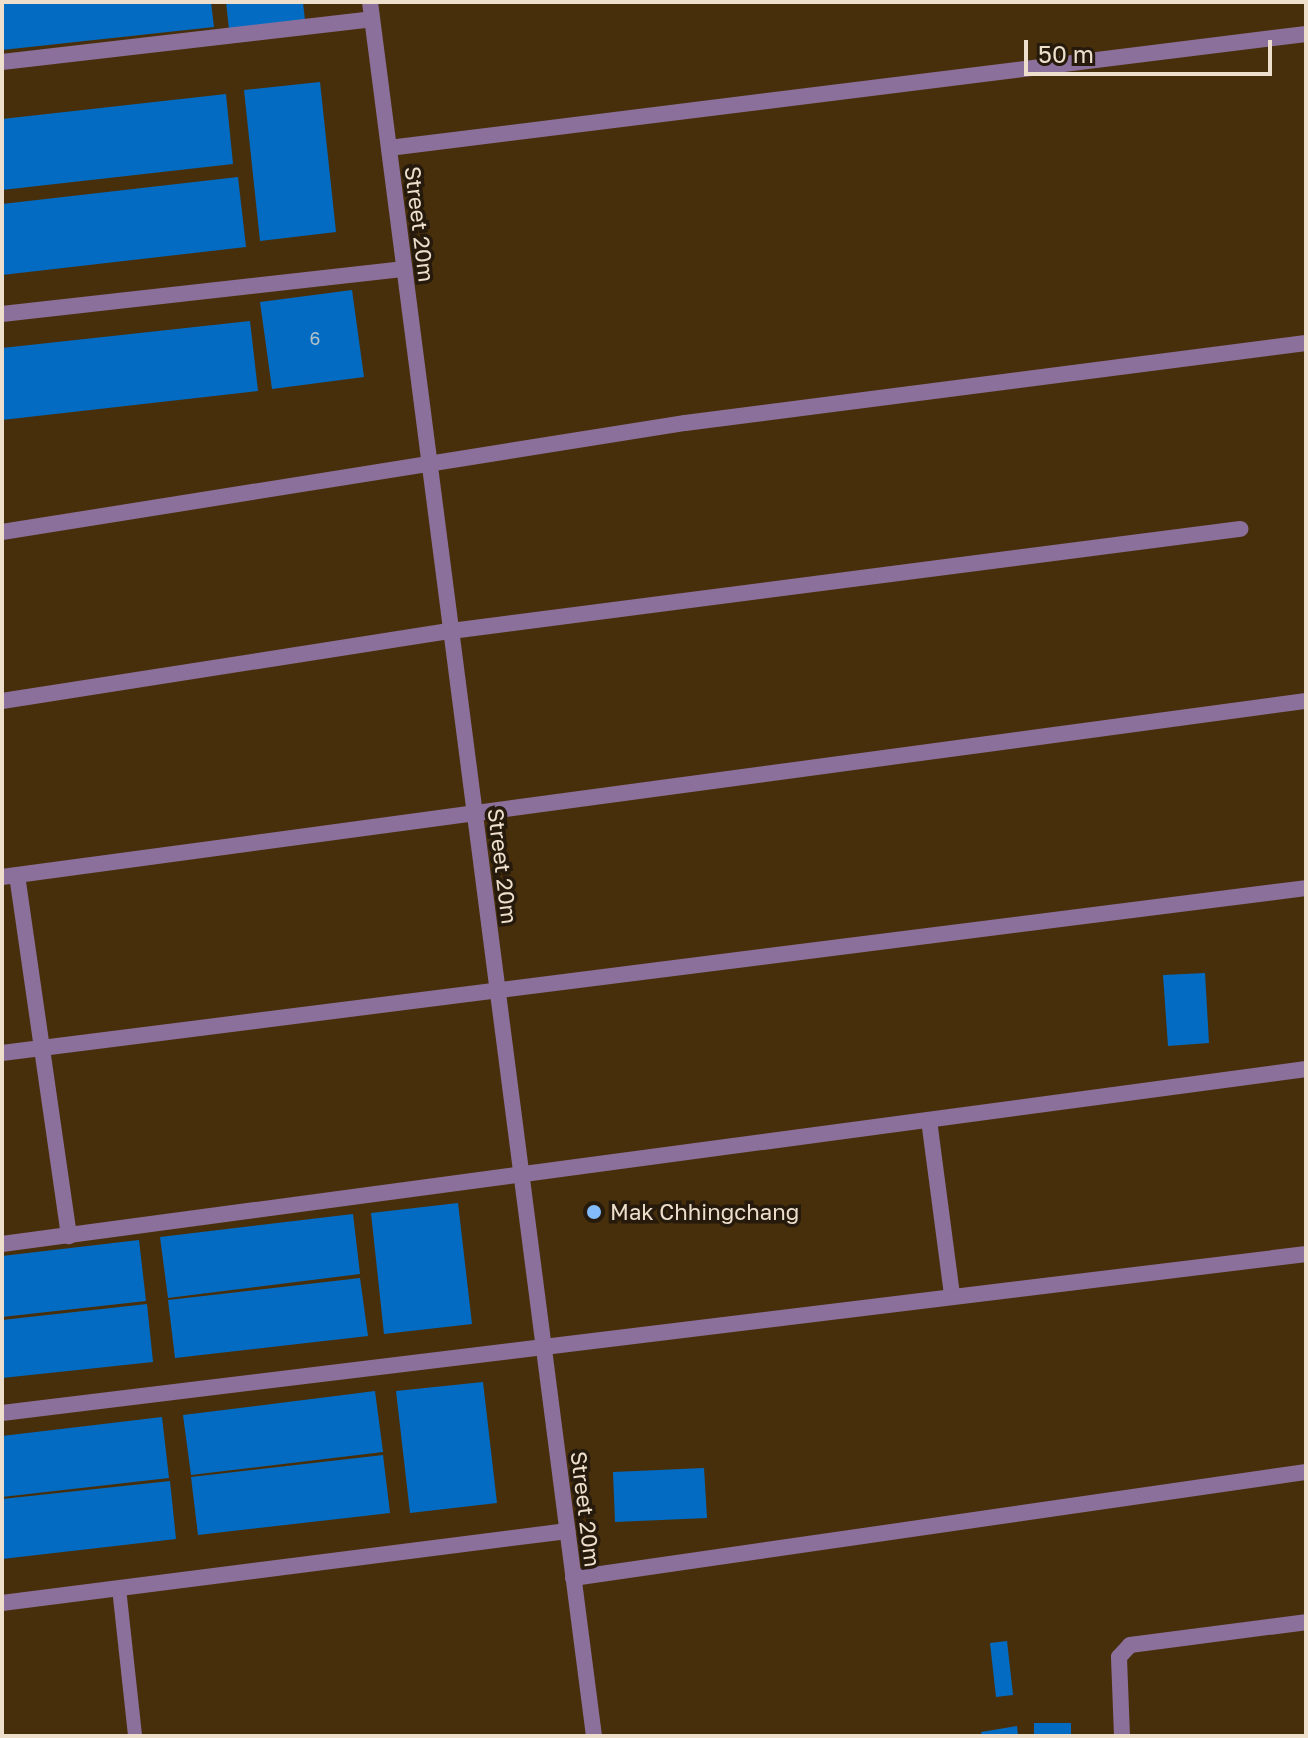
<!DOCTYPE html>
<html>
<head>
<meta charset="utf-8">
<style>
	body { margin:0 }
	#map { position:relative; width:1308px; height:1738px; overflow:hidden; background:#482f0b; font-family:"Golos Text",sans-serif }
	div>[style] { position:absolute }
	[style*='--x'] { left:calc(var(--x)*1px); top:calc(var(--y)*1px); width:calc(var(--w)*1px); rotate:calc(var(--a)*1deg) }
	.building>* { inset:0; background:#046bc2 }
	.service>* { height:14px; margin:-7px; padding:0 7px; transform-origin:7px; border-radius:7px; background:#8b709b }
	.minor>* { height:16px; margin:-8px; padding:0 8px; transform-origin:8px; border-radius:8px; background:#8b709b }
	.tertiary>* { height:16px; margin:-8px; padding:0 8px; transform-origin:8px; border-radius:8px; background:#8b709b }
	.dots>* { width:22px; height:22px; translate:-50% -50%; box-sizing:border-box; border:4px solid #251a0c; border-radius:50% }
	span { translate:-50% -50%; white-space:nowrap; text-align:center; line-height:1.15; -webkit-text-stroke:7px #251a0c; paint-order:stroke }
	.number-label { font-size:18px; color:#b4c2ca }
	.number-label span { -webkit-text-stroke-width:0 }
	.street-label { font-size:22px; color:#eedfcc }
	.poi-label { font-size:22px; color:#eedfcc }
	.left { translate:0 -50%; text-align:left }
	.frame { position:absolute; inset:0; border:4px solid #eedfcc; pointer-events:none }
	.scale { position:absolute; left:1024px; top:40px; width:248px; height:36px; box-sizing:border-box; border:4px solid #eedfcc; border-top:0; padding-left:10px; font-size:24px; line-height:28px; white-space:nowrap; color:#eedfcc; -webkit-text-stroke:6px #251a0c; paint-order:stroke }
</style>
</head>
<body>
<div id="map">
	<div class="building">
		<div style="clip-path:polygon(2px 2px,211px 2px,214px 27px,2px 50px)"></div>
		<div style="clip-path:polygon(226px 2px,303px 2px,305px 21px,229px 29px)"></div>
		<div style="clip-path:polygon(320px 82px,336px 232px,260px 241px,244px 90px)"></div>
		<div style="clip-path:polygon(226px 94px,233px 164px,2px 190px,2px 119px)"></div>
		<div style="clip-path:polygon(238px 177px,246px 247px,2px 275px,2px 204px)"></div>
		<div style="clip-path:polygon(352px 290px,364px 377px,272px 389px,260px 302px)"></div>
		<div style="clip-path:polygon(250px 321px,258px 391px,2px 420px,2px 348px)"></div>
		<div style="clip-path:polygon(1205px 973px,1209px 1043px,1168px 1046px,1163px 975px)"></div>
		<div style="clip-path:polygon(458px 1203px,472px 1324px,384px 1334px,371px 1213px)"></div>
		<div style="clip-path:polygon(353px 1214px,360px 1274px,168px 1298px,160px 1237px)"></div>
		<div style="clip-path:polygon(139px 1240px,146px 1301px,2px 1317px,2px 1256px)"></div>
		<div style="clip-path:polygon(360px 1278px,368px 1336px,175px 1358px,168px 1300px)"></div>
		<div style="clip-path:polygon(147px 1304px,153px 1362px,2px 1378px,2px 1320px)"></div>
		<div style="clip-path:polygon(483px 1382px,497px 1503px,410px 1513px,396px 1391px)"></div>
		<div style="clip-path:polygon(375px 1391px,383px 1452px,191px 1475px,183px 1415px)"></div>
		<div style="clip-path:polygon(162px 1417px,169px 1478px,2px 1497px,2px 1436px)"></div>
		<div style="clip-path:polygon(383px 1455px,390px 1513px,198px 1535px,191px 1477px)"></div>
		<div style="clip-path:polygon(704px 1468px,707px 1518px,615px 1522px,613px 1472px)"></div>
		<div style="clip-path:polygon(170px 1481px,176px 1539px,2px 1559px,2px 1499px)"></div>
		<div style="clip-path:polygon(1007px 1641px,1013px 1695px,996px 1697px,990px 1643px)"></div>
		<div style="clip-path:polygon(1034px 1723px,1071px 1723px,1071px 1736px,1034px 1736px)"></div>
		<div style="clip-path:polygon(1017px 1726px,1018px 1736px,982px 1736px,981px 1732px)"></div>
	</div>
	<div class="service">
		<div style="--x:119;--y:1588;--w:149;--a:83.8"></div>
	</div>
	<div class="minor">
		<div style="--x:2;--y:62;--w:372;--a:-6.6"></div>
		<div style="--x:389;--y:148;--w:924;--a:-7.09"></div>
		<div style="--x:2;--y:314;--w:405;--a:-6.4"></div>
		<div style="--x:2;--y:532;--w:692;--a:-9.07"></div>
		<div style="--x:685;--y:423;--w:626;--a:-7.34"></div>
		<div style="--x:2;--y:701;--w:454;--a:-8.9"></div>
		<div style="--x:451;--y:631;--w:796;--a:-7.37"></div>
		<div style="--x:17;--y:875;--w:365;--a:81.8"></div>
		<div style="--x:2;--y:877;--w:1316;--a:-7.69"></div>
		<div style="--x:2;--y:1053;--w:1314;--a:-7.21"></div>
		<div style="--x:929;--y:1120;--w:177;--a:82.5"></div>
		<div style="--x:2;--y:1244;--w:1316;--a:-7.64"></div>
		<div style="--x:2;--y:1413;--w:1314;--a:-6.95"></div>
		<div style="--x:573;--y:1578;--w:741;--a:-8.23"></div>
		<div style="--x:2;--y:1603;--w:570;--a:-7.26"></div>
		<div style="--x:1122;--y:1736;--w:79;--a:-92.2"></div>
		<div style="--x:1119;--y:1657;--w:16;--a:-47"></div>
		<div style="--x:1130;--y:1645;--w:177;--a:-7.4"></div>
	</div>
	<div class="tertiary">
		<div style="--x:370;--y:2;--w:1748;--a:82.64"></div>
	</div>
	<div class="dots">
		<div style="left:594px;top:1212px;background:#84bcfb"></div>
	</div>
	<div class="number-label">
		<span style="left:315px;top:338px">6</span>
	</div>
	<div class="street-label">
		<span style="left:420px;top:224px;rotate:83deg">Street 20m</span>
		<span style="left:503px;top:866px;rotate:83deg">Street 20m</span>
		<span style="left:586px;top:1509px;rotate:83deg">Street 20m</span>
	</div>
	<div class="poi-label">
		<span class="left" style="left:610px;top:1212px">Mak Chhingchang</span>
	</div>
	<div class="frame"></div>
	<div class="scale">50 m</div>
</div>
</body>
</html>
